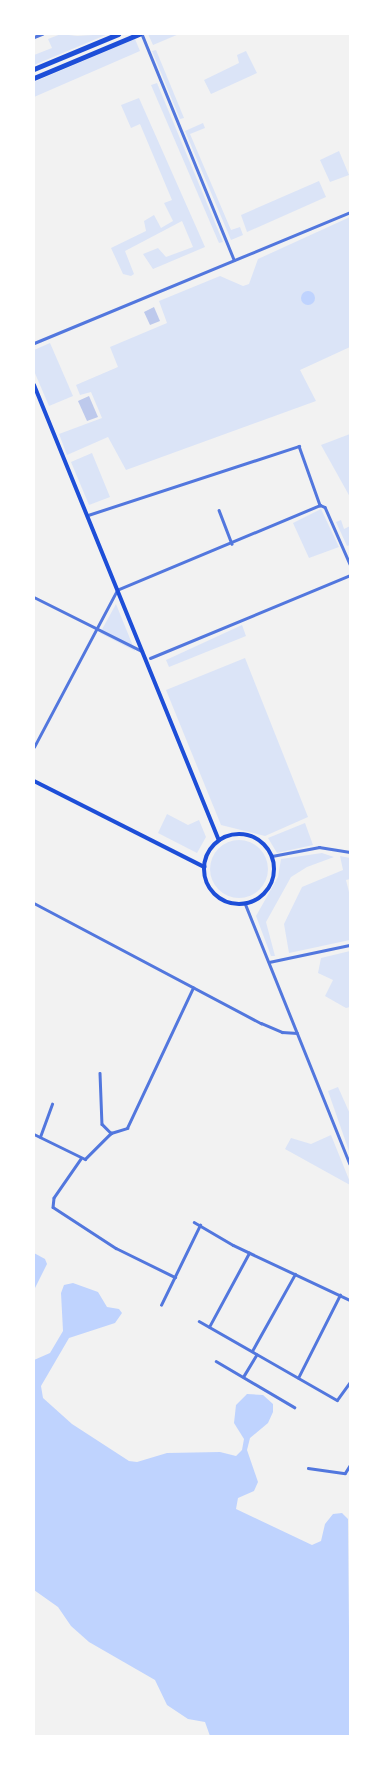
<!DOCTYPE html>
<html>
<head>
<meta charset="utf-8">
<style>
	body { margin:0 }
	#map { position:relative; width:384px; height:1770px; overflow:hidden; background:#f2f2f2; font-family:Cabin,sans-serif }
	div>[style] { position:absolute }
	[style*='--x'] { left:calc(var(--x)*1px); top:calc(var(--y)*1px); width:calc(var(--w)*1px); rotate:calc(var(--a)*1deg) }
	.green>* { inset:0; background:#dbe4f7 }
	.round { border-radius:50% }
	.water>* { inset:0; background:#bfd3fe }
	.building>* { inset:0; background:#bdc9ec }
	.minor>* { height:2.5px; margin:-1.25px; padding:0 1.25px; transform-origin:1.25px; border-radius:1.25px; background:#5277de }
	.tertiary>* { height:3px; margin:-1.5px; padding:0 1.5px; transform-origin:1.5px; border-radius:1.5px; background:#5277de }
	.secondary>* { height:4px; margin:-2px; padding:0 2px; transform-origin:2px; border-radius:2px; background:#1d4ed8 }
	.secondary>.ring { margin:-2px; padding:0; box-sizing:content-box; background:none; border:4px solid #1d4ed8; border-radius:50% }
	.primary>* { height:4.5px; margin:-2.25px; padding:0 2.25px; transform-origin:2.25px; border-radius:2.25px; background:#1d4ed8 }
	span { translate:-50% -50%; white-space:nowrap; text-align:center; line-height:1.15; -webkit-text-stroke:4px #fff; paint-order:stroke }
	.frame { position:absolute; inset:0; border:35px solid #fff; pointer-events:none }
</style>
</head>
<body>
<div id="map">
	<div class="green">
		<div style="clip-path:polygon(61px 34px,77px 36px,108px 34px,34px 65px,34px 55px,52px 48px,48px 39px)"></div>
		<div style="clip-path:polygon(148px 34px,179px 34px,153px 45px)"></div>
		<div style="clip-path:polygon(135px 39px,140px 51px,34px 97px,34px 82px)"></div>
		<div style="clip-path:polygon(156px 50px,184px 118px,180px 119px,152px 51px)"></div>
		<div style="clip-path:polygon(246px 51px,257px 73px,211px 94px,204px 80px,239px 63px,237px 55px)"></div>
		<div style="clip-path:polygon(157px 83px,223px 242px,219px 243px,151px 85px)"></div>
		<div style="clip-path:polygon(139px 98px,205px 247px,153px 269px,143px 254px,158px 248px,166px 257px,193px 247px,182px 221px,125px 251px,134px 274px,131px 276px,123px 274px,111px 248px,146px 231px,144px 221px,154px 215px,161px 228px,173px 221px,164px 203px,172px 200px,140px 124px,131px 128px,121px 105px)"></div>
		<div style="clip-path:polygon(203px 123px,205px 128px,190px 134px,231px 230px,240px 227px,243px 235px,231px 240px,185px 131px)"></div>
		<div style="clip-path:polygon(339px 151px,349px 175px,330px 182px,320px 160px)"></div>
		<div style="clip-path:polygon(319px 181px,326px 197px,247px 232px,241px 215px)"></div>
		<div style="clip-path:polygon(350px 217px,350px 347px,300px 370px,316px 401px,126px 470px,108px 437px,67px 455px,59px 434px,102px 418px,91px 392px,80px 395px,76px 385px,118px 367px,110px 347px,167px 323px,159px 301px,220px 276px,243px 286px,249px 284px,258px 259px)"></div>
		<div style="clip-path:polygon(50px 343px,73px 396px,49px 406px,34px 371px,34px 350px)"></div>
		<div style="clip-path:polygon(350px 434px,350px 497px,321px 445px)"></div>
		<div style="clip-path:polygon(92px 453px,110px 497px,89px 505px,71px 462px)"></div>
		<div style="clip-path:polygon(321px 509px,339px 547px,309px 558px,293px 523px)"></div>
		<div style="clip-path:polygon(341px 520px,344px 529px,350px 526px,350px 545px,347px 546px,336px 522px)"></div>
		<div style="clip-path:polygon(116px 604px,135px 651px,100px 633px)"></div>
		<div style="clip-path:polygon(242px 625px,246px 636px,169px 667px,166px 660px)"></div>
		<div style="clip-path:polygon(245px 658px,308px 817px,265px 836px,221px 825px,166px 690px)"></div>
		<div style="clip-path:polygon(167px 814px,188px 825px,199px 820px,206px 837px,197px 853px,158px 833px)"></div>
		<div style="clip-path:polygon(305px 823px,313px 845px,277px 853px,268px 838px)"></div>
		<div class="round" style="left:210px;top:840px;width:58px;height:58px"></div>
		<div style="clip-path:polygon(322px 853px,334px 857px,307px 867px,291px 877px,266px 922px,275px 956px,271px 956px,256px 916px,278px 877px,281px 859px)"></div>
		<div style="clip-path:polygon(340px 856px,350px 858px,350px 879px,346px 880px,350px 896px,350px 940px,289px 953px,284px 924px,302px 887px,343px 870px)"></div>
		<div style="clip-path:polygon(350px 951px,350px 1007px,346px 1008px,325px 996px,333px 980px,318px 973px,321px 958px)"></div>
		<div style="clip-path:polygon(338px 1087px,350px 1114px,350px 1154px,328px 1091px)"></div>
		<div style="clip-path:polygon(331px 1135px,350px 1182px,350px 1185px,285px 1149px,291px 1138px,311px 1144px)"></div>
	</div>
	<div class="water">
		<div class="round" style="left:301px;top:291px;width:14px;height:14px"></div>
		<div style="clip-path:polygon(34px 1253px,45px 1259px,47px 1264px,34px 1290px)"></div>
		<div style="clip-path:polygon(73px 1283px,98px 1292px,107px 1307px,119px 1309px,122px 1313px,115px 1323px,69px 1338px,41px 1386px,43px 1398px,72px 1424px,129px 1461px,137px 1462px,167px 1453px,220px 1452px,236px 1456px,242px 1450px,244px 1439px,234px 1423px,236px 1405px,247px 1394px,263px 1395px,273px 1404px,273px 1412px,268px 1423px,250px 1438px,247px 1450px,258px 1482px,254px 1491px,238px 1498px,236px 1509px,312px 1545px,321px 1541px,325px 1524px,333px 1514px,342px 1513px,348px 1519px,350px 1736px,210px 1736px,205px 1722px,188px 1719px,167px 1705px,155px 1680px,89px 1642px,71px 1626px,58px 1607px,34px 1590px,34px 1360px,50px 1353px,63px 1331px,61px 1293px,64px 1285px)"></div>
	</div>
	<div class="building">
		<div style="clip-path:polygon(154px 307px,160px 321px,150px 325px,144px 312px)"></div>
		<div style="clip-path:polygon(89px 396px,98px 417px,87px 421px,78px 401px)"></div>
	</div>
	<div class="minor">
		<div style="--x:142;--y:34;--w:244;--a:67.8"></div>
		<div style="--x:34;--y:37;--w:9;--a:-21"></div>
		<div style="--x:219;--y:510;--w:36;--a:69"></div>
		<div style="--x:88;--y:515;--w:222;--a:-18.1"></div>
		<div style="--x:299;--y:446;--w:63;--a:70.4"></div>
		<div style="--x:320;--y:505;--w:5;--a:22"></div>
		<div style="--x:325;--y:507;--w:62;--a:66.3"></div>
		<div style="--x:34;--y:597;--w:121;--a:26.6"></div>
		<div style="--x:34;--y:747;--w:178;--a:-62.1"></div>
		<div style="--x:117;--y:590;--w:220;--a:-22.7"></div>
		<div style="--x:272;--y:856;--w:48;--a:-10.8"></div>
		<div style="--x:319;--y:847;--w:31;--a:9"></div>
		<div style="--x:34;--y:903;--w:257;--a:27.9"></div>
		<div style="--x:261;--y:1023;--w:23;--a:23"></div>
		<div style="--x:282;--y:1032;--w:15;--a:4"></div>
		<div style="--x:245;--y:903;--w:281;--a:68.1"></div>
		<div style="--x:269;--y:962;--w:83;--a:-11.9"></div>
		<div style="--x:100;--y:1073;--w:51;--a:87.8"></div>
		<div style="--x:102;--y:1124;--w:13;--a:45"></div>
		<div style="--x:34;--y:1134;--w:57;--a:26.1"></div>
		<div style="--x:85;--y:1159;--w:37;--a:-45"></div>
		<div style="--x:111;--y:1133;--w:17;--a:-17"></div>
		<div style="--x:127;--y:1128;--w:155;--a:-64.8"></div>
		<div style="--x:40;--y:1137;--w:35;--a:-70"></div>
		<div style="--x:81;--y:1159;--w:47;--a:124.7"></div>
		<div style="--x:54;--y:1198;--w:9;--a:96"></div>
		<div style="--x:53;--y:1207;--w:75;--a:33.1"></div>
		<div style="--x:116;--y:1248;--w:66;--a:26.2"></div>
		<div style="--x:194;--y:1222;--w:45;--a:30.5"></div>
		<div style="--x:233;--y:1245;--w:129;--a:25.2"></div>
		<div style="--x:161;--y:1305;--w:89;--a:-64"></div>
		<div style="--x:199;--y:1321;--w:159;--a:29.8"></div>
		<div style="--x:337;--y:1400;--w:22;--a:-54"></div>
		<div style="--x:209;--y:1327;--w:84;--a:-61.6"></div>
		<div style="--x:252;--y:1351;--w:88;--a:-60.8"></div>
		<div style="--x:216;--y:1361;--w:91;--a:30.5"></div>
		<div style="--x:243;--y:1377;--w:26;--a:-59"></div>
		<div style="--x:298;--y:1378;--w:93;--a:-63.2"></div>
		<div style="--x:308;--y:1468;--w:37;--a:8"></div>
		<div style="--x:345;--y:1473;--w:9;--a:-58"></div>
	</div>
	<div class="tertiary">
		<div style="--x:34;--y:343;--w:342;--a:-22.5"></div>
		<div style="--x:150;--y:658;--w:217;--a:-22.5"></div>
	</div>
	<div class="secondary">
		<div style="--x:34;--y:385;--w:491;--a:67.9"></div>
		<div style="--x:34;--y:781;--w:191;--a:26.8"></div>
		<div class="ring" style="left:204px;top:834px;width:66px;height:66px"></div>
	</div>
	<div class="primary">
		<div style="--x:34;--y:69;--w:91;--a:-22.6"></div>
		<div style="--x:34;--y:78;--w:114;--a:-22.7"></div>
	</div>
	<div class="frame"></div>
</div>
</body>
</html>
